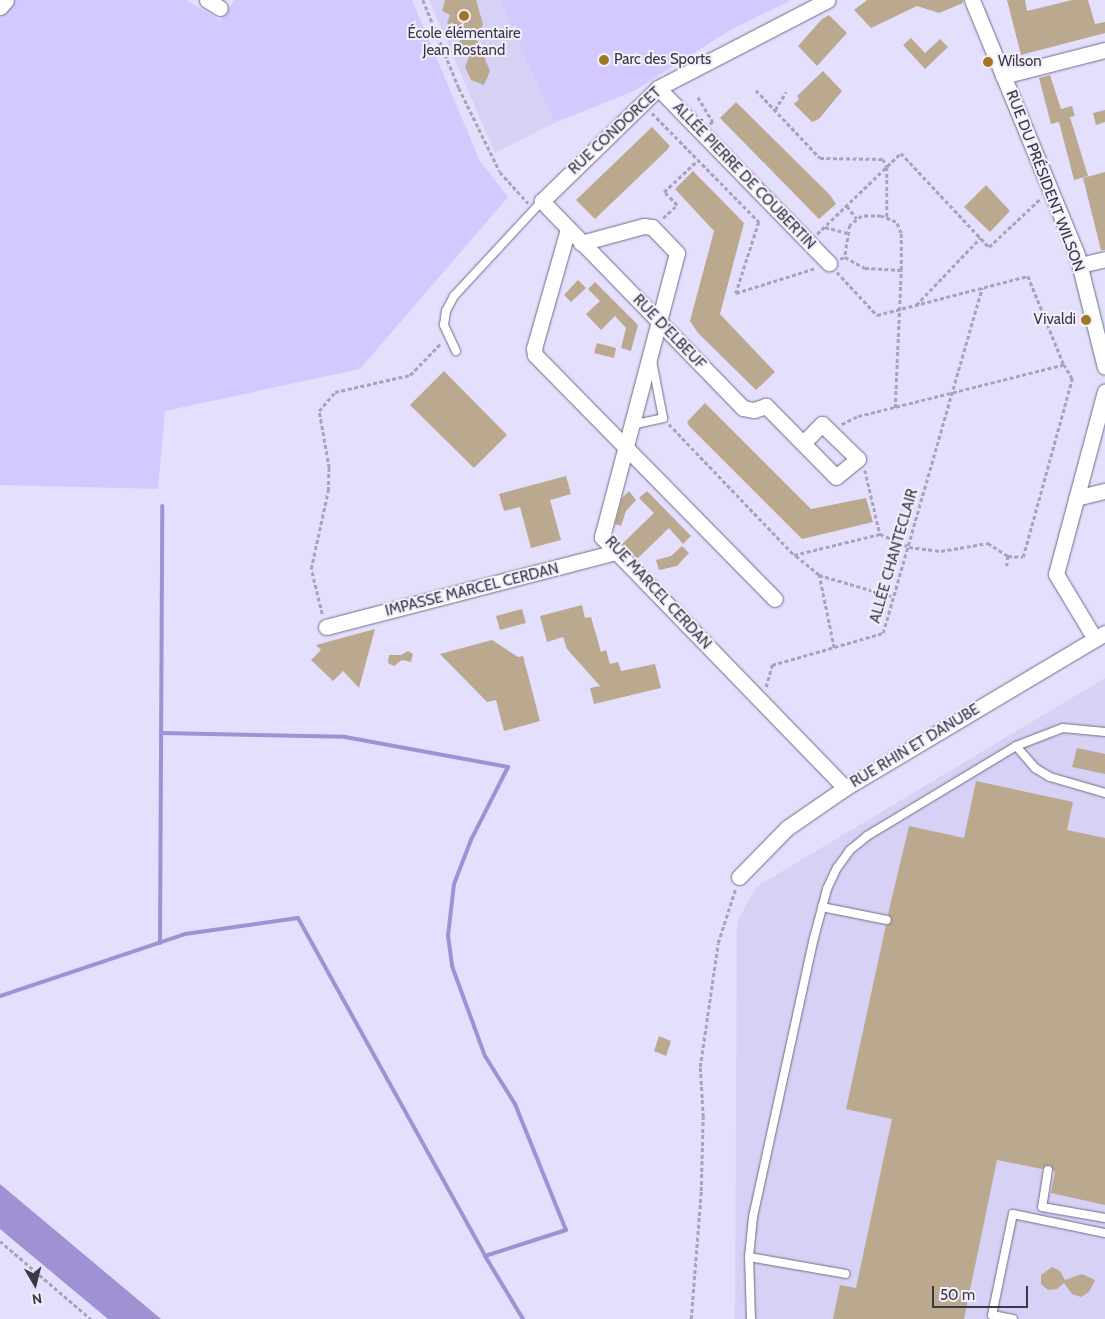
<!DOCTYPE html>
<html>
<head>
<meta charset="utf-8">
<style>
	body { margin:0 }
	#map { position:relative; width:1105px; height:1319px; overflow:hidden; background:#e5dffe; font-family:Cabin,sans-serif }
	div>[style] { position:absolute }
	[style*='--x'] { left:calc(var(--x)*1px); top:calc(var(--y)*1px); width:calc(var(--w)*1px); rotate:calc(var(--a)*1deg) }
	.built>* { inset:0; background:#d7d1f5 }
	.green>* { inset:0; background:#d4c9fe }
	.water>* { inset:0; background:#a091d3 }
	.stream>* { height:4px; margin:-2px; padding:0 2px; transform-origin:2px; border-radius:2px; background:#a091d3 }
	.building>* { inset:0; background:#baa98f }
	.path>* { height:2.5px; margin-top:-1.25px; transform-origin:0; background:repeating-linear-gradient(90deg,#a8a3bb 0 4px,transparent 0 6.5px) }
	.roads { filter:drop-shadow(0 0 1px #716b86) drop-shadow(0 0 1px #716b86) }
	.lane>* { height:8px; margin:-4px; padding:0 4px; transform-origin:4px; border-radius:4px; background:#fff }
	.street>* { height:15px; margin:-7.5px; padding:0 7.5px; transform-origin:7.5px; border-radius:7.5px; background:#fff }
	.dots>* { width:14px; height:14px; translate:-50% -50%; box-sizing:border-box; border:2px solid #f2effc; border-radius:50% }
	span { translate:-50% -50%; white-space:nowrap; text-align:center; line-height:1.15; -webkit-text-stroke:4px #f2effc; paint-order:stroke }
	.poi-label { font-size:15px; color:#3b3844 }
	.left { translate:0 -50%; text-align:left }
	.right { translate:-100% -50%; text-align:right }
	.street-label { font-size:15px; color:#3b3844 }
	.north { position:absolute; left:10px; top:1259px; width:50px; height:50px; -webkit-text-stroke:4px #f2effc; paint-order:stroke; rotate:172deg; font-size:14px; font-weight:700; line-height:20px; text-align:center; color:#3b3844 }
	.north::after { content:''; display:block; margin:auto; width:18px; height:22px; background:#3b3844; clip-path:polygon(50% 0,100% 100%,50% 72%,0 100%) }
	.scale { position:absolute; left:932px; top:1286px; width:96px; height:22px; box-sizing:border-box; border:2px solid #3b3844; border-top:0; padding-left:6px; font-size:15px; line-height:18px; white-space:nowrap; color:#3b3844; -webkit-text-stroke:4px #f2effc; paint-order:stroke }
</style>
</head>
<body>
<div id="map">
	<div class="built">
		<div style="clip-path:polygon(429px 0,500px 0,554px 123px,495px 153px)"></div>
		<div style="clip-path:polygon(1105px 678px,1105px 1319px,735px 1319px,737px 922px,756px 887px)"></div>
	</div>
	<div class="green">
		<div style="clip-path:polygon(0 0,186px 0,220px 20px,235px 0,412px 0,480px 161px,508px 197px,360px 369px,165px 411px,158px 489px,0 485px)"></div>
		<div style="clip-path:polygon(500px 0,792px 0,732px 29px,634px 91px,554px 123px)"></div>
	</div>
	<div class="water">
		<div style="clip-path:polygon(0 1184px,161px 1319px,108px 1319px,0 1229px)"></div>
	</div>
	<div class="stream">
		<div style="--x:161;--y:733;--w:184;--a:1.2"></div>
		<div style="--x:345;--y:737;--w:166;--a:10.4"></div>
		<div style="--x:508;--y:767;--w:82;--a:116.9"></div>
		<div style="--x:471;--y:840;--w:47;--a:111.1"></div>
		<div style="--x:454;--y:884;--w:52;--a:96.6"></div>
		<div style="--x:448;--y:936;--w:30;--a:82"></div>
		<div style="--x:452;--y:966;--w:96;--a:69.9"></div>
		<div style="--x:485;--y:1056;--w:57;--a:58"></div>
		<div style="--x:515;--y:1104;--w:136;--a:68"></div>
		<div style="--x:566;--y:1230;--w:85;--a:162.2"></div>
		<div style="--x:485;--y:1256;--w:74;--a:58.9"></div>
		<div style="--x:160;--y:943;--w:437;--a:-89.7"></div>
		<div style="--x:0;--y:996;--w:195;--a:-18.5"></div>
		<div style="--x:185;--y:934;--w:114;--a:-8.1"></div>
		<div style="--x:298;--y:918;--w:386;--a:61"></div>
	</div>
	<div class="building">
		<div style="clip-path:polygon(445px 0,476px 0,483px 24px,477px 40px,490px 71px,484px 85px,471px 80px,465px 67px,470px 54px,458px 48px,460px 40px,452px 37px,456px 27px,447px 23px,450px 15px,442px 11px)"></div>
		<div style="clip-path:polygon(867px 0,963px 0,963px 3px,939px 13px,917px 6px,871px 28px,854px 10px)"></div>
		<div style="clip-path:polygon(1007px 0,1025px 0,1027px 11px,1072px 0,1088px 0,1095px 24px,1105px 22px,1105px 33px,1021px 55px)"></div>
		<div style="clip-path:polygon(829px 15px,847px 33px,817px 66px,798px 46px,822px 19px)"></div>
		<div style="clip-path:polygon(911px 38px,925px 53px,940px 39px,948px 47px,925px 69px,903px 45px)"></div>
		<div style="clip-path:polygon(823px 71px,842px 91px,819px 119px,812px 122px,794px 104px,799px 99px,797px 96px)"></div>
		<div style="clip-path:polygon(1050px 75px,1061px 109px,1072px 106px,1075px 116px,1070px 117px,1088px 176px,1074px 180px,1059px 122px,1051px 124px,1039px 78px)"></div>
		<div style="clip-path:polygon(736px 102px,830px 195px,836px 204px,819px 219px,720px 118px)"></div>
		<div style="clip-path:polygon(1105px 110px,1105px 122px,1096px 125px,1093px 113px)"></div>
		<div style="clip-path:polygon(652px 127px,670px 146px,667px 150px,595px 219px,576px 200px)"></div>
		<div style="clip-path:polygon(693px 171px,744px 223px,720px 314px,775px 372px,756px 390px,698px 333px,690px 321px,714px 231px,675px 189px)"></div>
		<div style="clip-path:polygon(1105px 172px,1105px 250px,1101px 250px,1083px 178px)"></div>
		<div style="clip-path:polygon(986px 185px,1010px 211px,990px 232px,964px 207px)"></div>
		<div style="clip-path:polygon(578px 280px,586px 288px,571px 302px,564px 295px)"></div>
		<div style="clip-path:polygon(595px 282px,638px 325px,631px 351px,621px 348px,626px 328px,615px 316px,601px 330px,586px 314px,600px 301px,588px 289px)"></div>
		<div style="clip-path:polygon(597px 343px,616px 348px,614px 358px,594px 353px)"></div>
		<div style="clip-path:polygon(444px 371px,507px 435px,474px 468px,410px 405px)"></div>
		<div style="clip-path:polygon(705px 403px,811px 509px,866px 498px,873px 522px,802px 539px,689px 426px,687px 422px)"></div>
		<div style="clip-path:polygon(566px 476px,571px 494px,550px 500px,561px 540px,531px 548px,520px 507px,504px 511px,499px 494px)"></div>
		<div style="clip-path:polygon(629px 491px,636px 500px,626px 511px,621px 526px,615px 524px,622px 498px)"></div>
		<div style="clip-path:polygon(647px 491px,691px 536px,683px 544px,669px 528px,637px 559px,622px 544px,654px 513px,639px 498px)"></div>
		<div style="clip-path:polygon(682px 546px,689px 553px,677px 566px,659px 570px,656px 560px,671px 556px)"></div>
		<div style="clip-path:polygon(582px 605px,585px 618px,591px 617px,601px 652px,606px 650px,610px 664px,618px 662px,621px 671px,655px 664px,661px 688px,594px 704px,590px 688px,600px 686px,567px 649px,563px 637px,547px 642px,540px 616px)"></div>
		<div style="clip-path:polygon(522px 609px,526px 623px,500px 630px,496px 616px)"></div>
		<div style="clip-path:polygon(375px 629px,359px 688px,343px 671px,333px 681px,311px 660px,321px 650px,316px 645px)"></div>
		<div style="clip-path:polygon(492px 640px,518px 657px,523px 656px,540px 721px,504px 731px,496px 700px,487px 702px,440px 654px)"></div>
		<div style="clip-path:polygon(408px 651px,413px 654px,411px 662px,402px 660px,394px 666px,388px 663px,389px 655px,401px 655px)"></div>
		<div style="clip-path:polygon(1077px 748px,1105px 754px,1105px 774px,1072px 767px)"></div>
		<div style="clip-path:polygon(976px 781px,1073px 802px,1067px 830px,1105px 838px,1105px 1205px,1051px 1193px,1055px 1172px,1049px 1165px,1042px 1169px,997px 1160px,964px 1319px,833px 1319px,840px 1285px,856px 1288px,892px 1119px,846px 1109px,886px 925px,892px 922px,888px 914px,909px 826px,964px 838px)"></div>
		<div style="clip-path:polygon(659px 1036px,671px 1041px,666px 1056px,654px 1051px)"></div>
		<div style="clip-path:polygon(1052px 1267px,1060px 1271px,1065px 1280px,1082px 1274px,1095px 1280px,1089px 1292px,1081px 1297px,1072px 1294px,1064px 1283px,1057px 1289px,1048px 1290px,1041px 1284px,1041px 1275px)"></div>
	</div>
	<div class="path">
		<div style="--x:423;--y:0;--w:95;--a:67.8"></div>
		<div style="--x:459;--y:88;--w:93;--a:64"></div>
		<div style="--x:500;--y:172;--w:42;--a:47.9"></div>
		<div style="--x:756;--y:90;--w:93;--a:46.7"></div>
		<div style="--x:820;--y:158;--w:63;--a:0.9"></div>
		<div style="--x:883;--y:159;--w:9;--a:63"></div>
		<div style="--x:887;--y:167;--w:50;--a:90"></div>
		<div style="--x:698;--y:97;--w:29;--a:59"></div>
		<div style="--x:713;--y:122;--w:4;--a:146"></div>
		<div style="--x:775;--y:110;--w:21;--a:-59"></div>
		<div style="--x:652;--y:113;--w:153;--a:45.5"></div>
		<div style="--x:759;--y:222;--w:75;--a:107.9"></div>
		<div style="--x:736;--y:293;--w:84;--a:-17.4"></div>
		<div style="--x:847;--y:206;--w:16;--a:52"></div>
		<div style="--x:663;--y:218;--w:19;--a:-43"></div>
		<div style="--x:677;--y:205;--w:18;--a:-135"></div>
		<div style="--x:664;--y:192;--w:47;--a:-43.3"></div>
		<div style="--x:825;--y:227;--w:23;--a:15"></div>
		<div style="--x:817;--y:234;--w:117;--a:-44"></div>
		<div style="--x:901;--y:153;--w:129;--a:46.9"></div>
		<div style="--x:989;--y:247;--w:70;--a:-43.3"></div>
		<div style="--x:840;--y:259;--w:5;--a:-22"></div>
		<div style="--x:845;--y:257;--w:23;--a:29"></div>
		<div style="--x:865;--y:268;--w:36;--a:3"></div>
		<div style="--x:901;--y:270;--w:37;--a:-90"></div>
		<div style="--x:901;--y:233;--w:12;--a:-114"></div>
		<div style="--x:896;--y:222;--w:16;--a:-158"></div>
		<div style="--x:881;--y:216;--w:19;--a:180"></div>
		<div style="--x:862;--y:216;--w:15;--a:143"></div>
		<div style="--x:850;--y:225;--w:32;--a:99"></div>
		<div style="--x:837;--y:272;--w:59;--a:47.1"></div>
		<div style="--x:877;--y:315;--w:156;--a:-14.5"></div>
		<div style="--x:1028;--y:276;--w:96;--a:68"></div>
		<div style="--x:1064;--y:365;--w:213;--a:165.9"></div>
		<div style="--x:857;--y:417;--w:18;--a:153"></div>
		<div style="--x:916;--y:305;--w:93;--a:-46.3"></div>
		<div style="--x:895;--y:408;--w:138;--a:-87.5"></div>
		<div style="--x:669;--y:424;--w:181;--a:46.3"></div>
		<div style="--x:865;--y:470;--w:66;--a:76.8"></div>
		<div style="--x:880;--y:534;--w:32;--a:24"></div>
		<div style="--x:909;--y:547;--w:32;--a:7"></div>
		<div style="--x:941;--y:551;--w:48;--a:-9.7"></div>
		<div style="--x:988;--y:543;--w:24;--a:33"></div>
		<div style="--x:1008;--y:556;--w:10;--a:96"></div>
		<div style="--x:1008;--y:556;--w:15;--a:4"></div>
		<div style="--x:1023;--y:557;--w:185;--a:-74.6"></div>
		<div style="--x:1072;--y:379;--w:16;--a:-120"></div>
		<div style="--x:819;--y:575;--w:32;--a:-141"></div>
		<div style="--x:794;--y:555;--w:89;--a:-13.7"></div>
		<div style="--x:322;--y:614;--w:46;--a:-103.7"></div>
		<div style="--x:311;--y:569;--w:80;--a:-77.7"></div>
		<div style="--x:328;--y:491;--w:23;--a:-88"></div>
		<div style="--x:329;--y:468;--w:58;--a:-100"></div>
		<div style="--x:319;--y:411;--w:25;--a:-50"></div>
		<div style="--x:335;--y:392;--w:77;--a:-12.8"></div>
		<div style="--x:410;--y:375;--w:45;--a:-45.9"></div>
		<div style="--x:834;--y:648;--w:75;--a:-101.6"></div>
		<div style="--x:819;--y:575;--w:78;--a:16.3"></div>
		<div style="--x:766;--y:687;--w:23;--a:-75"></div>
		<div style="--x:772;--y:665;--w:116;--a:-16.1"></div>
		<div style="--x:883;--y:633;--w:359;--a:-74"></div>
		<div style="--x:0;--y:1241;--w:120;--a:40.6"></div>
		<div style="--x:691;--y:1319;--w:128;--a:-85.5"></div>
		<div style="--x:701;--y:1191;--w:74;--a:-88.5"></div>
		<div style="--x:703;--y:1117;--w:50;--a:-93.4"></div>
		<div style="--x:700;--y:1067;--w:125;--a:-81.7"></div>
		<div style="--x:718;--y:943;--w:56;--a:-72.2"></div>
	</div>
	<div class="roads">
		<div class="lane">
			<div style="--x:456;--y:351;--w:29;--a:-115"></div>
			<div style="--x:444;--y:325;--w:14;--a:-82"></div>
			<div style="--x:446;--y:311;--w:17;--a:-62"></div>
			<div style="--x:454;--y:296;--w:129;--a:-47.2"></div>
			<div style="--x:631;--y:425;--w:33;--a:-12"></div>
			<div style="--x:663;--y:418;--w:58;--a:-100.9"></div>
			<div style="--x:1016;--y:746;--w:29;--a:49"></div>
			<div style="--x:1035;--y:768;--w:17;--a:31"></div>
			<div style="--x:1050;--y:777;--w:57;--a:16.2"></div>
			<div style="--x:822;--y:907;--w:66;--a:11.3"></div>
			<div style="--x:1048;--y:1170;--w:37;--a:99"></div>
			<div style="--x:1042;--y:1207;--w:64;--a:9.9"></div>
			<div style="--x:749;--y:1257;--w:98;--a:9.9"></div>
			<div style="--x:751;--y:1319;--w:62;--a:-91.8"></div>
			<div style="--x:749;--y:1257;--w:40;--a:-84.3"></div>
			<div style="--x:753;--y:1217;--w:286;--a:-77.7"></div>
			<div style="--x:814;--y:938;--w:51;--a:-75.1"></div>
			<div style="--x:827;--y:889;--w:23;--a:-65"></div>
			<div style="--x:837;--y:868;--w:22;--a:-54"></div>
			<div style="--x:850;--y:850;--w:22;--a:-39"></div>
			<div style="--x:867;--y:836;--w:174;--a:-31.1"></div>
			<div style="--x:1016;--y:746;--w:50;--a:-21"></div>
			<div style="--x:1063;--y:728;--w:42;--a:5.4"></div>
			<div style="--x:1013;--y:1319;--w:21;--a:-169"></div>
			<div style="--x:992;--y:1315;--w:103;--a:-78.3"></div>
			<div style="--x:1013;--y:1214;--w:94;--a:11.7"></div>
		</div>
		<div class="street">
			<div style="--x:207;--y:0;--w:15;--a:32"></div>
			<div style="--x:972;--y:0;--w:276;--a:67.6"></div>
			<div style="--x:1077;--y:255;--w:115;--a:76"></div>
			<div style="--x:0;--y:7;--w:9;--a:-49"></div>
			<div style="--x:1003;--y:76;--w:105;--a:-14.3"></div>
			<div style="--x:658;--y:88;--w:245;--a:45.7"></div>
			<div style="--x:568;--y:229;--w:124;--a:105.9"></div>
			<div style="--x:534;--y:348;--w:7;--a:82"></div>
			<div style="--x:535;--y:355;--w:342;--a:45.5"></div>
			<div style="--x:581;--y:243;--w:65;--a:-15.1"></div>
			<div style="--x:644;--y:226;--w:8;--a:7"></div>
			<div style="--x:652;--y:227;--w:36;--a:46"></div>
			<div style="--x:677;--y:253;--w:294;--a:104.8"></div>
			<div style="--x:602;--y:537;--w:349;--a:45.9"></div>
			<div style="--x:1080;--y:265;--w:26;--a:-13"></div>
			<div style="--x:803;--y:443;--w:27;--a:-45"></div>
			<div style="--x:822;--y:424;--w:50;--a:44.2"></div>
			<div style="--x:858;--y:459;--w:28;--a:141"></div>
			<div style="--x:836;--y:477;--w:100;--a:-134.6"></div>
			<div style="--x:766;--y:406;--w:13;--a:162"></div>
			<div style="--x:754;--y:410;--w:11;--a:-170"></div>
			<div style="--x:743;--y:408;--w:289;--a:-134.2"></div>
			<div style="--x:542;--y:201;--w:162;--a:-44.2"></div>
			<div style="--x:658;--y:88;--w:191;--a:-27.4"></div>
			<div style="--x:1076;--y:498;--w:30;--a:-14"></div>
			<div style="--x:326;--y:627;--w:301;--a:-14.5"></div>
			<div style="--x:1095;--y:639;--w:76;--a:-121"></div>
			<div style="--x:1056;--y:574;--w:189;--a:-75"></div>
			<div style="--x:739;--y:877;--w:69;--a:-45.6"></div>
			<div style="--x:787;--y:828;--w:70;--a:-34.6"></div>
			<div style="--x:845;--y:788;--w:303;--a:-30.8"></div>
		</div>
	</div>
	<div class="dots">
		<div style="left:464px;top:16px;background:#a27627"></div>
		<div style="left:604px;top:60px;background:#a27627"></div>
		<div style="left:988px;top:62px;background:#a27627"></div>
		<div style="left:1086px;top:320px;background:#a27627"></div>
	</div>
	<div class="poi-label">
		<span style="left:464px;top:42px">École élémentaire<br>Jean Rostand</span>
		<span class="left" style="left:614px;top:60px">Parc des Sports</span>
		<span class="left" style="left:998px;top:62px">Wilson</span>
		<span class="right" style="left:1076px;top:320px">Vivaldi</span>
	</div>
	<div class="street-label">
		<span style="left:615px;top:131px;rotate:-43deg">RUE CONDORCET</span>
		<span style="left:744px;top:176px;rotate:46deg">ALLÉE PIERRE DE COUBERTIN</span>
		<span style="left:1045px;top:181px;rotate:69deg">RUE DU PRÉSIDENT WILSON</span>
		<span style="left:669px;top:332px;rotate:46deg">RUE D'ELBEUF</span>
		<span style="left:894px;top:556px;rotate:-74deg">ALLÉE CHANTECLAIR</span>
		<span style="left:472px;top:590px;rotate:-14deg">IMPASSE MARCEL CERDAN</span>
		<span style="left:658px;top:593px;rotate:47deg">RUE MARCEL CERDAN</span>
		<span style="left:915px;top:746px;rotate:-31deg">RUE RHIN ET DANUBE</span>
	</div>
	<div class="north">N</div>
	<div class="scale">50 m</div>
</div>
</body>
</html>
